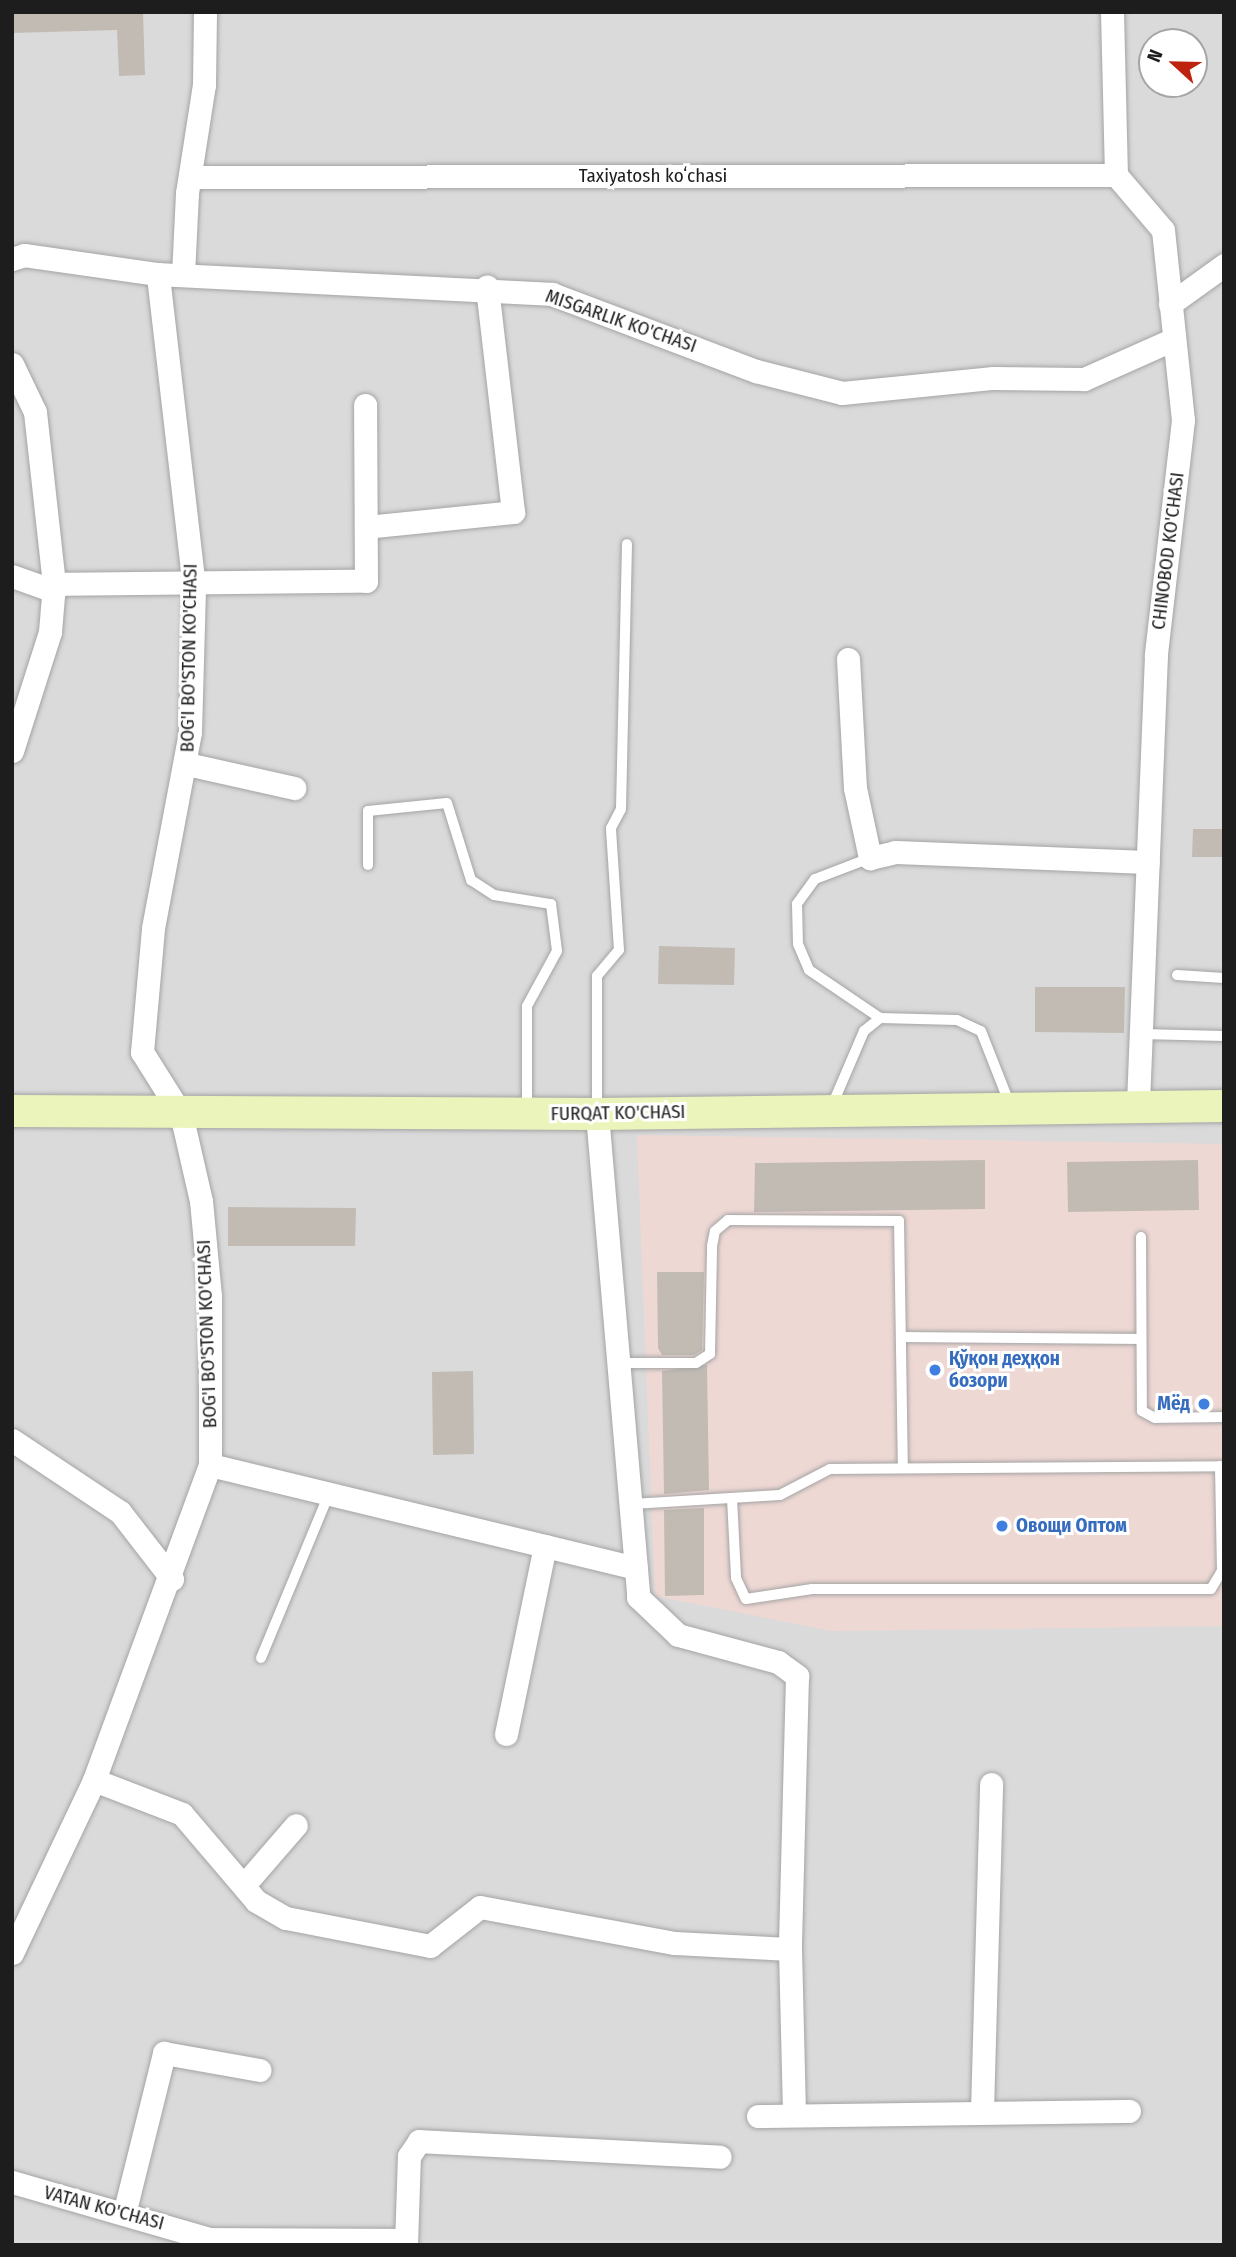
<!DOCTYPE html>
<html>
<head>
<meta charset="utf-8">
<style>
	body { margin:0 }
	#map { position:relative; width:1236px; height:2257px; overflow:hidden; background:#eeece4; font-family:"Fira Sans Condensed",sans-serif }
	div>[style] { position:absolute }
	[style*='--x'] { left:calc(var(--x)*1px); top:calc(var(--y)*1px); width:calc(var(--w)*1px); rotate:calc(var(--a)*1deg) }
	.residential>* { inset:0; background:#dbdada }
	.commercial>* { inset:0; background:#eed8d4 }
	.building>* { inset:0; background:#c2bbb4 }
	.roads { filter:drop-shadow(0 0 2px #a4a4a4) drop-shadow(0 0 2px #a4a4a4) }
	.service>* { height:10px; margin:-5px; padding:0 5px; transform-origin:5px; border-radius:5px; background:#fff }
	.minor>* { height:23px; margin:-11.5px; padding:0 11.5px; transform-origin:11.5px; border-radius:11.5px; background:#fff }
	.secondary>* { height:32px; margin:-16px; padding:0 16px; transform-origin:16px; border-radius:16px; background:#ebf5bb }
	.dots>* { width:19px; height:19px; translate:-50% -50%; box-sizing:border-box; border:4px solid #fff; border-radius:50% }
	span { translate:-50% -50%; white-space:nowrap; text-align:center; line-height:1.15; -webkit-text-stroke:6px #fff; paint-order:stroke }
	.street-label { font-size:19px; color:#1d1d1d }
	.shop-label { font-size:19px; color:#366cbe; font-weight:700 }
	.left { translate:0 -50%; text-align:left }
	.right { translate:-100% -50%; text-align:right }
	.frame { position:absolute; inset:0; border:14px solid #1d1d1d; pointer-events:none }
	.north { position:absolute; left:1138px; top:28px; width:70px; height:70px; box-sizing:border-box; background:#fff; border:2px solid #a5a5a5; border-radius:50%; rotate:292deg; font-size:19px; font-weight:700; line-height:28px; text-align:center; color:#1d1d1d }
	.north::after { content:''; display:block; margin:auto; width:24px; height:32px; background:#bd230e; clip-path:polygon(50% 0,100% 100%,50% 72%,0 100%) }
</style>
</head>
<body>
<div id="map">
	<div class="residential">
		<div style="clip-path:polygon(evenodd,12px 12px,1224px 12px,1224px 2245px,12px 2245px,12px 12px,1152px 42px,1194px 42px,1194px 84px,1152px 84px,1152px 42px)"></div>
	</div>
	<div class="commercial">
		<div style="clip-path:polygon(637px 1135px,1224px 1144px,1224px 1626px,832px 1631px,655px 1596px)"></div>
	</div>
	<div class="building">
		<div style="clip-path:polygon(12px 12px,143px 12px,145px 75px,119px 76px,117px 30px,12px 33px)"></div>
		<div style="clip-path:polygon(1193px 829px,1224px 829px,1224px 857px,1192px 857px)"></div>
		<div style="clip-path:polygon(659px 946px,735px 948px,734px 985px,658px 984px)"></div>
		<div style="clip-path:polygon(1035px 987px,1125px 987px,1124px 1033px,1035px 1032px)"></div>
		<div style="clip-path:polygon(985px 1160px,985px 1209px,754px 1212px,755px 1163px)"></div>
		<div style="clip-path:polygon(1198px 1160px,1199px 1210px,1068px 1212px,1067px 1162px)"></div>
		<div style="clip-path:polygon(228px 1207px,356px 1208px,355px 1246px,228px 1246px)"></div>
		<div style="clip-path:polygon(657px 1272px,704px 1272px,702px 1350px,694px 1355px,662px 1355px,658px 1348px)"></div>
		<div style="clip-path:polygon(707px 1365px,709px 1490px,664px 1494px,662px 1371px)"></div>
		<div style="clip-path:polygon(473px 1371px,474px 1454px,433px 1455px,432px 1372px)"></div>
		<div style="clip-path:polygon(704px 1508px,704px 1595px,665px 1596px,664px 1510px)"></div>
	</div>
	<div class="roads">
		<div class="service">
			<div style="--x:870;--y:858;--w:59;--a:159.1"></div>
			<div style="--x:815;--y:879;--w:31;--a:126"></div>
			<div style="--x:797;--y:904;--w:40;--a:88.6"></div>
			<div style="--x:798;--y:944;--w:28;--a:67"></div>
			<div style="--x:809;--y:970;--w:86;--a:34.1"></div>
			<div style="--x:368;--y:865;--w:54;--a:-90"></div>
			<div style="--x:368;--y:811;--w:79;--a:-5.8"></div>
			<div style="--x:447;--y:803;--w:81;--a:72.7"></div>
			<div style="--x:471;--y:880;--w:27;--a:33"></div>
			<div style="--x:494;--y:895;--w:58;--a:9"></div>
			<div style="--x:551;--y:904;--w:47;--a:82.7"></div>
			<div style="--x:557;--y:951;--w:63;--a:118.6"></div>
			<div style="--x:527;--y:1006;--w:106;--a:90"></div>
			<div style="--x:1177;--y:975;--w:47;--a:3.7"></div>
			<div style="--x:1141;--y:1034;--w:83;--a:1.4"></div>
			<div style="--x:831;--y:1108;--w:84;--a:-66.8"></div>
			<div style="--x:864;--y:1031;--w:21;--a:-39"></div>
			<div style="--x:880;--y:1018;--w:77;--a:1.5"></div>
			<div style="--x:957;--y:1020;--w:26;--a:25"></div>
			<div style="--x:981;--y:1031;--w:82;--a:68.5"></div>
			<div style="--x:597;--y:1111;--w:135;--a:-90"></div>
			<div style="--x:597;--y:976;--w:34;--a:-50"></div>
			<div style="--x:619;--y:950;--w:122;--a:-93.8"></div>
			<div style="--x:611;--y:828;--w:21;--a:-62"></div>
			<div style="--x:621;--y:809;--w:265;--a:-88.7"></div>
			<div style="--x:1141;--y:1237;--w:174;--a:89.7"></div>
			<div style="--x:1142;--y:1411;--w:15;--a:28"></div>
			<div style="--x:1155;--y:1418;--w:69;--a:-0.8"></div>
			<div style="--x:903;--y:1337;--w:236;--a:0.5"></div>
			<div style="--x:623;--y:1363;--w:73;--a:0"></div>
			<div style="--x:696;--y:1363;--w:17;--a:-33"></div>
			<div style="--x:710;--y:1354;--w:108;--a:-88.9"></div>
			<div style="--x:712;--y:1246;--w:15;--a:-79"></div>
			<div style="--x:715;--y:1231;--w:17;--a:-40"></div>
			<div style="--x:728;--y:1220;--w:171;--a:0.3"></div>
			<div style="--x:899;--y:1221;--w:247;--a:89.1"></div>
			<div style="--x:732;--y:1498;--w:80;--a:87.1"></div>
			<div style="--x:736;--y:1578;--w:23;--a:65"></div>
			<div style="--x:746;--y:1599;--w:67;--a:-8.6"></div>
			<div style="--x:812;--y:1589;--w:399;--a:0"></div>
			<div style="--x:1211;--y:1589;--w:21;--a:-59"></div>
			<div style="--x:1222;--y:1571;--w:105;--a:-91.1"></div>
			<div style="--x:632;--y:1504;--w:148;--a:-3.5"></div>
			<div style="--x:780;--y:1495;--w:56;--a:-27.5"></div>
			<div style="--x:830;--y:1469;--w:394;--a:-0.4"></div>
			<div style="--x:261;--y:1658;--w:178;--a:-67.5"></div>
		</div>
		<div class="minor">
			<div style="--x:1112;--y:12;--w:163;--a:88.6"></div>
			<div style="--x:1116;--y:175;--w:72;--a:49.5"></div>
			<div style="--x:1163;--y:230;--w:191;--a:84"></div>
			<div style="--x:1183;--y:420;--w:237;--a:96.6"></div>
			<div style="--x:1156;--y:655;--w:453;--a:92.3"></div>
			<div style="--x:190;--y:177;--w:926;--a:-0.12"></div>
			<div style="--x:12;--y:259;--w:13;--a:-18"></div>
			<div style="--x:24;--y:255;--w:135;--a:8.1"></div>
			<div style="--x:158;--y:274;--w:395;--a:2.9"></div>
			<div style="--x:552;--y:294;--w:218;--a:20.7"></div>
			<div style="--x:756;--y:371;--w:89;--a:14.3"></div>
			<div style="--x:842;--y:393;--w:152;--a:-5.7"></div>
			<div style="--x:993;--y:378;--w:91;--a:0.6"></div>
			<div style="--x:1084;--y:379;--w:98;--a:-24"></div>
			<div style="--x:183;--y:275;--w:82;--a:-87.2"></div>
			<div style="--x:187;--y:193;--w:109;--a:-81.1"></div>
			<div style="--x:204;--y:85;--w:73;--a:-89.2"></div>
			<div style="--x:1170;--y:304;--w:67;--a:-35.8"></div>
			<div style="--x:12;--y:364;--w:53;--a:64.4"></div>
			<div style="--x:35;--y:412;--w:173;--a:83.7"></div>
			<div style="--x:54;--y:584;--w:48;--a:94.8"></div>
			<div style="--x:50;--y:632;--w:125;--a:107.7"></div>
			<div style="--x:366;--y:527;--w:148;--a:-5.8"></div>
			<div style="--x:513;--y:512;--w:227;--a:-96.6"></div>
			<div style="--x:12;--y:576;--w:45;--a:19.7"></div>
			<div style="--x:54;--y:584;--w:312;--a:-0.6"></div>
			<div style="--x:366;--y:581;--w:176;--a:-90.3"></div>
			<div style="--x:848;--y:659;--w:129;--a:86.9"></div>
			<div style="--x:855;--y:788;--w:72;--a:77.9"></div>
			<div style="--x:870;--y:858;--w:26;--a:-13"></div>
			<div style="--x:895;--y:852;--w:253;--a:2.3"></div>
			<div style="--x:187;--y:764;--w:110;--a:12.6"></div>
			<div style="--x:597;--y:1114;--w:485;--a:85.1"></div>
			<div style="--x:638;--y:1597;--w:55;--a:43.5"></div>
			<div style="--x:678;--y:1635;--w:104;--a:15.1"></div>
			<div style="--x:778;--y:1662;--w:24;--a:36"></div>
			<div style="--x:797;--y:1676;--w:273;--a:91.5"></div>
			<div style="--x:790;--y:1949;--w:166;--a:88.6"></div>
			<div style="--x:12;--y:1440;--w:130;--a:33.7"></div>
			<div style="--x:120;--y:1512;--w:85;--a:52.2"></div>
			<div style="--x:210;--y:1465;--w:438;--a:13.6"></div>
			<div style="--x:506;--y:1734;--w:192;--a:-78.3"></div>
			<div style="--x:94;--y:1780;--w:94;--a:21.1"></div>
			<div style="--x:182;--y:1814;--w:114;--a:49.6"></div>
			<div style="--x:256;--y:1901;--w:34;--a:30"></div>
			<div style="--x:286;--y:1918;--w:147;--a:11"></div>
			<div style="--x:430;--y:1946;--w:63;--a:-38"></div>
			<div style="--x:480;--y:1907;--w:198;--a:10.5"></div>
			<div style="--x:675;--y:1943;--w:115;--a:3"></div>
			<div style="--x:244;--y:1885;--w:79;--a:-49.1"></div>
			<div style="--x:12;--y:1953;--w:191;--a:-64.6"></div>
			<div style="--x:94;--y:1780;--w:336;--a:-69.8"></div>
			<div style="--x:210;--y:1465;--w:169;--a:-90"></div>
			<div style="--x:210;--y:1296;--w:95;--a:-95.4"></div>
			<div style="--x:201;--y:1201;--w:89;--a:-102.9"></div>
			<div style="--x:181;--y:1114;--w:73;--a:-122.2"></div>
			<div style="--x:142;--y:1052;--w:124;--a:-84.9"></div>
			<div style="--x:153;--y:928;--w:199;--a:-79.3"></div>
			<div style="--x:190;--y:732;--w:145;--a:-88.4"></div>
			<div style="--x:194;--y:587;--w:315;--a:-96.6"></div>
			<div style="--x:982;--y:2111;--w:327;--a:-88.4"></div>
			<div style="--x:758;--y:2116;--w:371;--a:-0.8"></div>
			<div style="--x:12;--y:2182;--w:205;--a:16.1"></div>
			<div style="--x:209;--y:2239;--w:197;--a:0.3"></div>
			<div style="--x:125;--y:2210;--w:162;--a:-76"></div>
			<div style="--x:164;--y:2053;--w:97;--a:10.1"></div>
			<div style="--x:406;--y:2245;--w:89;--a:-88.1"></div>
			<div style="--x:409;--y:2156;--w:18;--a:-56"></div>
			<div style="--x:419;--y:2141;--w:301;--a:3"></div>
		</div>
		<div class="secondary">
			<div style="--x:12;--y:1111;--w:585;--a:0.29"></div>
			<div style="--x:597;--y:1114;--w:627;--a:-0.73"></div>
		</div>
	</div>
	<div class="dots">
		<div style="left:935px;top:1370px;background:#3f7fe0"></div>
		<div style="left:1204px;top:1404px;background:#3f7fe0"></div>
		<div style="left:1002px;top:1526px;background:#3f7fe0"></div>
	</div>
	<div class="street-label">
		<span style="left:653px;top:176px">Taxiyatosh koʻchasi</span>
		<span style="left:621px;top:321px;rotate:19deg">MISGARLIK KO'CHASI</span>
		<span style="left:1168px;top:551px;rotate:-83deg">CHINOBOD KO'CHASI</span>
		<span style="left:189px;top:658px;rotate:-89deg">BOG'I BO'STON KO'CHASI</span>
		<span style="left:618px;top:1113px;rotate:-1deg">FURQAT KO'CHASI</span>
		<span style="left:207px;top:1334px;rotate:-92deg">BOG'I BO'STON KO'CHASI</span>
		<span style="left:104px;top:2208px;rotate:15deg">VATAN KO'CHASI</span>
	</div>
	<div class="shop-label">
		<span class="left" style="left:949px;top:1370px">Қўқон деҳқон<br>бозори</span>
		<span class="right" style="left:1190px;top:1404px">Мёд</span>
		<span class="left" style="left:1016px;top:1526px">Овощи Оптом</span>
	</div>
	<div class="frame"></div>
	<div class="north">N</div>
</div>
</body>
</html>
